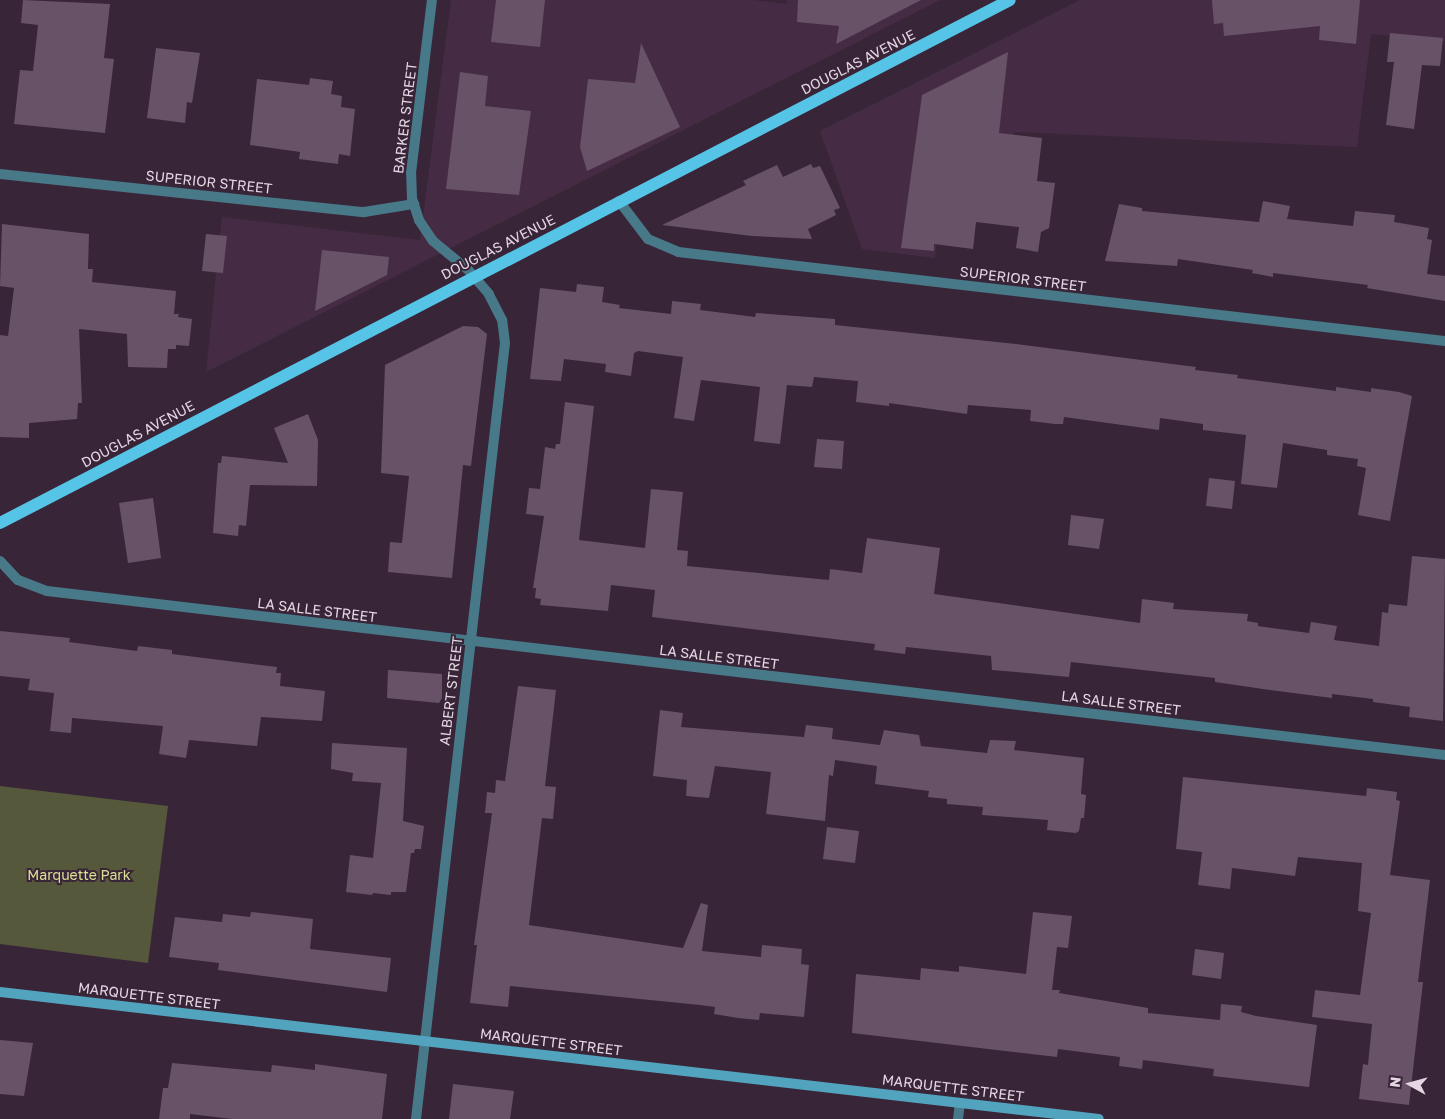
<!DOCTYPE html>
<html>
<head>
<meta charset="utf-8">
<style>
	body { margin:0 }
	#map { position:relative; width:1445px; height:1119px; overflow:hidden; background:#392538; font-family:"Golos Text",sans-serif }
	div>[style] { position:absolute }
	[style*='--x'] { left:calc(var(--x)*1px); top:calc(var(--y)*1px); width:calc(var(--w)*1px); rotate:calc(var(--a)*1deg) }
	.built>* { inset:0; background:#452c44 }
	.green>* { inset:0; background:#56583c }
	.building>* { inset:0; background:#685267 }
	.street>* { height:10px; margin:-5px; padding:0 5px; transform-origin:5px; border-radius:5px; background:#487989 }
	.secondary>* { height:10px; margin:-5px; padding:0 5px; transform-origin:5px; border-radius:5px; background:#51a3be }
	.primary>* { height:12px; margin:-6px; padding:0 6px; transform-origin:6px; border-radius:6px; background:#56c4e6 }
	span { translate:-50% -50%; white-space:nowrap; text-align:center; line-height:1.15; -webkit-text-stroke:4px #392538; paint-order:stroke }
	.street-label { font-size:14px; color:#e4d6e3 }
	.park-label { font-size:14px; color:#dae091 }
	.north { position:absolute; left:1385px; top:1059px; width:50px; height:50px; -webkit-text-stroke:4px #392538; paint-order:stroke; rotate:277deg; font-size:14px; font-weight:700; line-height:20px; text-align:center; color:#e4d6e3 }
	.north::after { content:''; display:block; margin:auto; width:18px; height:22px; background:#e4d6e3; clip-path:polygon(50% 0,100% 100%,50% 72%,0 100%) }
</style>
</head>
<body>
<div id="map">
	<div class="built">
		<div style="clip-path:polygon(451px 0,753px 0,787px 4px,787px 0,940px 0,206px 372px,222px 217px,420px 240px)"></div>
		<div style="clip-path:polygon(1080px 0,1445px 0,1445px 41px,1371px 34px,1357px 147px,1014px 132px,1009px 180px,944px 175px,935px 258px,862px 249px,820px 131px)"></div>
	</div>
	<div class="green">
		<div style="clip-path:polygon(0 786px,168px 806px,148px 963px,0 944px)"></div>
	</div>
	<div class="building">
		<div style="clip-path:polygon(23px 0,110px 4px,104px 58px,114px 59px,105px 133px,14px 124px,20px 70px,33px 71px,38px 25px,21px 23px)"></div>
		<div style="clip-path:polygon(496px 0,545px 0,540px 47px,491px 42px)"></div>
		<div style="clip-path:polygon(798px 0,921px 0,836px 44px,839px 26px,797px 22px)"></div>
		<div style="clip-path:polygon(1212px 0,1360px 0,1356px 44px,1319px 40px,1320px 26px,1224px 36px,1223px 23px,1214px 24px)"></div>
		<div style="clip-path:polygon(1390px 33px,1443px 38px,1440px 66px,1422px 65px,1414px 129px,1386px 125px,1394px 62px,1387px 62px)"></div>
		<div style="clip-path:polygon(641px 43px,680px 127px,587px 171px,580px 147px,588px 79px,635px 83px)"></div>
		<div style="clip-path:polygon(156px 48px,200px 53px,192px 103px,187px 102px,185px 123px,147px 118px)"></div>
		<div style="clip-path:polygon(1008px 52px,999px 133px,1042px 138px,1037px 181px,1055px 183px,1049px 228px,1041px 232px,1038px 252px,1016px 248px,1019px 227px,976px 222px,973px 249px,934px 244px,934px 251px,901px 248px,922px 95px)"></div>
		<div style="clip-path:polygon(460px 72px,488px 76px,485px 106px,531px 111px,519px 195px,446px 189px)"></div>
		<div style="clip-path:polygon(310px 78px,333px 81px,331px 94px,342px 96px,341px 107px,355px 109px,350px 156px,339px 154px,338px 164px,299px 159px,300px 152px,250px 145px,257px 79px,309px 85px)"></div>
		<div style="clip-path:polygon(811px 164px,813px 168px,820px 166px,840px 208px,834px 210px,836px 215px,808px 229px,812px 239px,752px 236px,662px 225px,746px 185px,743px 181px,777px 165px,783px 177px)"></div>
		<div style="clip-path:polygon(1263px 201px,1290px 206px,1287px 219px,1353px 226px,1355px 211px,1395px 215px,1394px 222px,1429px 228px,1427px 239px,1432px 240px,1427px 274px,1445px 276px,1445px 301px,1367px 288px,1368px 285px,1273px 273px,1273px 277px,1252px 273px,1253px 270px,1178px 259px,1177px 266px,1105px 261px,1119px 204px,1142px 208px,1142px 211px,1259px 222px)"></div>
		<div style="clip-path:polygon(2px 224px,89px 234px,88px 269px,93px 269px,92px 282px,176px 291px,174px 314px,179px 314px,178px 317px,192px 319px,189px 346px,176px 345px,176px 349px,168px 349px,167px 368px,128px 367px,127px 334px,79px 329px,82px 403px,78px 403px,77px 419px,29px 423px,29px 438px,0 437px,0 335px,8px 336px,14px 288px,0 286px)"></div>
		<div style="clip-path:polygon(206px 234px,227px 236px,223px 273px,202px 271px)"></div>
		<div style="clip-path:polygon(322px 250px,389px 257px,387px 275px,315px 311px)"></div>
		<div style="clip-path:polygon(577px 284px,604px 287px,602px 302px,620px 305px,619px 308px,671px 314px,672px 301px,701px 304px,700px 310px,755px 317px,756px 313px,835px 319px,835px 325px,1016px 344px,1196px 367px,1195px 370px,1238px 375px,1237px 378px,1336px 391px,1336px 387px,1371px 392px,1371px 388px,1399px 392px,1412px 396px,1390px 521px,1358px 515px,1366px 468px,1357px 466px,1358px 459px,1327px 455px,1327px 450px,1283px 443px,1277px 488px,1241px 484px,1246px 435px,1203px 430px,1203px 424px,1160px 418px,1159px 430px,1064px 417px,1063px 424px,1055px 424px,1030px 421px,1031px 410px,968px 405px,967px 414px,889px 403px,889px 406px,856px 402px,858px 381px,814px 377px,812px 387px,787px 385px,780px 444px,754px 441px,760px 387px,701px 380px,694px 421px,674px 418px,683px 357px,638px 351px,634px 353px,631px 376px,605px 372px,606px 364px,564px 359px,561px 381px,530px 379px,540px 288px,576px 292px)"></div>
		<div style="clip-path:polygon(463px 326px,478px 327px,487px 334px,471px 466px,463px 465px,452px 578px,388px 572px,390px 542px,402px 543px,409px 476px,381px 473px,385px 365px)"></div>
		<div style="clip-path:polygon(565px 402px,594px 406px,579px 540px,645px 548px,651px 489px,683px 492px,677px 550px,688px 551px,687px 566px,829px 580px,830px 569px,862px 573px,867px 538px,940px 548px,934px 594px,1140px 623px,1142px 599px,1174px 603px,1173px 609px,1248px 614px,1247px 621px,1258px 623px,1258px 626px,1309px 633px,1311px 622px,1337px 626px,1334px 640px,1379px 646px,1382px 612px,1388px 613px,1389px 604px,1407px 606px,1412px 556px,1445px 559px,1443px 721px,1409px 717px,1410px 707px,1373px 702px,1373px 699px,1332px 694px,1332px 698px,1263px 689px,1215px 682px,1215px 678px,1071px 662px,1069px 677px,1016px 672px,992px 670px,991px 656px,906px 647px,905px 654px,874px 650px,875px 644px,652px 617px,655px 590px,611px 585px,608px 611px,540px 605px,541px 599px,535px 598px,536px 588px,533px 588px,544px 516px,526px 514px,529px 488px,540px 489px,545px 447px,555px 449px,556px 444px,560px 444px)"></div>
		<div style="clip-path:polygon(308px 414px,318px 440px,317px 486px,250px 485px,246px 526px,239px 525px,238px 536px,213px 533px,218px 463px,221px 463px,222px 456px,288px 463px,274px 428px)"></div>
		<div style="clip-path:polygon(817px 439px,844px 441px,842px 469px,814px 467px)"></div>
		<div style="clip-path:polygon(1209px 478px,1235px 481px,1232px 509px,1206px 506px)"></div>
		<div style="clip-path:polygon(153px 498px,161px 558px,128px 563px,119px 503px)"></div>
		<div style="clip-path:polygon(1071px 515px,1104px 519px,1099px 549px,1068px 545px)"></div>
		<div style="clip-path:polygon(0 631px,70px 638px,69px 642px,137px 651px,138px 646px,172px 650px,172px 654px,277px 667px,276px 673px,281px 673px,280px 686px,325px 691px,322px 721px,261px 717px,257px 746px,189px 740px,186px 758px,159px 754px,163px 726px,72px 718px,71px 733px,50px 731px,54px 693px,28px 690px,30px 679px,0 676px)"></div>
		<div style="clip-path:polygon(388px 670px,442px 674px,442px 698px,439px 703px,387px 698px)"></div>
		<div style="clip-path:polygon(518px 686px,556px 690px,545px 786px,556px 787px,553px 819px,542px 818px,529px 925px,683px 948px,701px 903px,708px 905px,702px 951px,761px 957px,762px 945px,802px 949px,801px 964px,809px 965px,804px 1017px,760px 1013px,759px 1020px,738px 1018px,714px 1014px,715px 1007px,700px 1005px,510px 986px,508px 1007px,470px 1003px,477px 945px,474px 945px,492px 813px,485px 813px,487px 792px,495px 793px,496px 780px,505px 781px)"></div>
		<div style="clip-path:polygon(660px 710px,683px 713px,681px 727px,804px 737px,806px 725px,833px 728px,832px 739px,880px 745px,884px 730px,919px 735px,921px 746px,987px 753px,990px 740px,1016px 741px,1014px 750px,1084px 758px,1081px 794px,1086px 795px,1084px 818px,1081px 818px,1079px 831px,1076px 833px,1047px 830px,1048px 820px,982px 815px,983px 807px,947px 804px,947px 799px,928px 797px,929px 791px,875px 784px,877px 766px,835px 760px,833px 776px,829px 775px,825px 821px,766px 814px,771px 772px,715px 766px,709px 798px,686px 796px,687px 780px,653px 776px)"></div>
		<div style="clip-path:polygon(332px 743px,407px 748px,403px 821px,424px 826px,421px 849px,415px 849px,414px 853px,411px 853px,406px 892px,391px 892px,391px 895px,373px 893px,372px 895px,346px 892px,350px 855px,373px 858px,381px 783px,352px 781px,353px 773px,331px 769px)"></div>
		<div style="clip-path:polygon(1183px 777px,1366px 796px,1367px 788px,1397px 792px,1396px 800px,1400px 801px,1390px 875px,1430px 880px,1418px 982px,1423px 982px,1409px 1105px,1359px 1099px,1363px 1064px,1368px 1065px,1372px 1024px,1312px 1017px,1315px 990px,1360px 995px,1371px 913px,1358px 911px,1362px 863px,1298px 857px,1295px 876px,1232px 868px,1230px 889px,1198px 885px,1202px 852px,1176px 849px)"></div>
		<div style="clip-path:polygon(827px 827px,859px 831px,855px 863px,823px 859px)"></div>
		<div style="clip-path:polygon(251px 912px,313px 919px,310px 949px,391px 958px,387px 992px,218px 970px,219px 963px,169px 957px,175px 917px,222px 922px,223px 914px,250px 917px)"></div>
		<div style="clip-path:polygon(1033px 912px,1072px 916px,1068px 948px,1057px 947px,1052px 990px,1060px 990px,1059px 993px,1148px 1008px,1148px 1013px,1220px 1020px,1221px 1004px,1242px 1006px,1241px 1012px,1256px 1016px,1317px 1025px,1309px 1087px,1213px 1076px,1214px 1069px,1143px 1060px,1142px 1069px,1119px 1066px,1120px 1057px,1058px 1049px,1057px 1057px,852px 1033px,856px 974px,920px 980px,921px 968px,959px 972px,959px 966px,1026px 974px)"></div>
		<div style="clip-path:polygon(1195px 949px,1224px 953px,1221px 979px,1192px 975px)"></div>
		<div style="clip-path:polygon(0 1040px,33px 1043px,24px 1096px,0 1094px)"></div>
		<div style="clip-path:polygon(172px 1063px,271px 1072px,272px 1065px,315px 1070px,315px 1064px,387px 1074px,382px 1119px,232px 1119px,190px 1114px,190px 1119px,159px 1119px,163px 1088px,168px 1088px)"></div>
		<div style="clip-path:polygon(453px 1084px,514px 1091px,510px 1119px,449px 1119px)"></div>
	</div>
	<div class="street">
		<div style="--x:0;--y:174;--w:366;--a:6"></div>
		<div style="--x:364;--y:212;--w:51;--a:-9.1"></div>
		<div style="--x:619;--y:201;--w:48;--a:52.7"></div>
		<div style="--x:648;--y:239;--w:33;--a:23"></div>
		<div style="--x:678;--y:252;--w:772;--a:6.62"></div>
		<div style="--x:0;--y:561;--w:26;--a:47"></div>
		<div style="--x:18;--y:580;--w:31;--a:21"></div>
		<div style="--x:47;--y:591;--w:1408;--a:6.69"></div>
		<div style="--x:416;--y:1119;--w:781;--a:-83.46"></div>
		<div style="--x:505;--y:343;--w:23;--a:-97"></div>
		<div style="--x:502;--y:320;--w:29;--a:-117"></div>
		<div style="--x:489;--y:294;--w:33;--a:-131"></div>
		<div style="--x:467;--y:269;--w:44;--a:-140.5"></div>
		<div style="--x:433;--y:241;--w:25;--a:-124"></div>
		<div style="--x:419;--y:220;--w:23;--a:-108"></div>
		<div style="--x:412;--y:198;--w:25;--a:-92"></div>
		<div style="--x:411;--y:173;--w:174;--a:-83.1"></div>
		<div style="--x:958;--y:1119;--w:16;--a:-83"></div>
	</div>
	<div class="secondary">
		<div style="--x:0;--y:992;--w:1106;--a:6.59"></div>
	</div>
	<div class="primary">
		<div style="--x:0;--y:523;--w:1137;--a:-27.38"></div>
	</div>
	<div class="street-label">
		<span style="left:858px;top:62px;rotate:-27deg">DOUGLAS AVENUE</span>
		<span style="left:405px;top:118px;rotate:-83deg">BARKER STREET</span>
		<span style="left:209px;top:182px;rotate:6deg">SUPERIOR STREET</span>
		<span style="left:498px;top:247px;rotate:-27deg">DOUGLAS AVENUE</span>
		<span style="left:1023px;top:279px;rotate:7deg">SUPERIOR STREET</span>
		<span style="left:138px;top:434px;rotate:-28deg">DOUGLAS AVENUE</span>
		<span style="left:317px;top:610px;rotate:7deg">LA SALLE STREET</span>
		<span style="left:719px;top:657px;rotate:7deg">LA SALLE STREET</span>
		<span style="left:451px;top:691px;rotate:-83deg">ALBERT STREET</span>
		<span style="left:1121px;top:703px;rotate:7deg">LA SALLE STREET</span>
		<span style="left:149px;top:996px;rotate:7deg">MARQUETTE STREET</span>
		<span style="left:551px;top:1042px;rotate:7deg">MARQUETTE STREET</span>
		<span style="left:953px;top:1088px;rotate:7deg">MARQUETTE STREET</span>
	</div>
	<div class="park-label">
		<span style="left:79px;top:875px">Marquette Park</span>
	</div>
	<div class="north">N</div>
</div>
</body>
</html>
